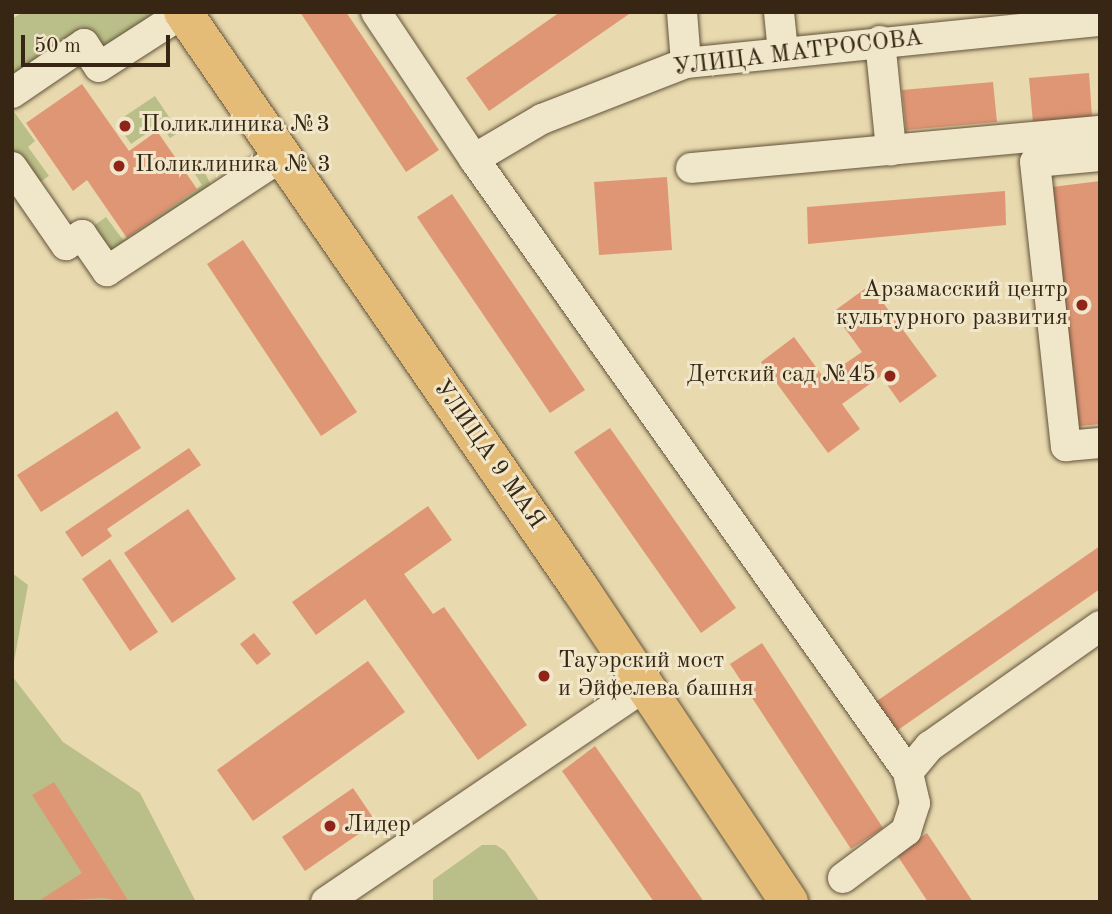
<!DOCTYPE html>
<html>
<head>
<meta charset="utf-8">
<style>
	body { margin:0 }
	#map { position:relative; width:1112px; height:914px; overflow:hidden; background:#e8d9ae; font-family:"Old Standard TT",serif }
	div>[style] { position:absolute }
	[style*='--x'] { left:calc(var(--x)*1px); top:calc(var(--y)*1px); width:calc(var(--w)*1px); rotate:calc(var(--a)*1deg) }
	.green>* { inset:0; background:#babe88 }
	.building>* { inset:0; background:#df9675 }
	.roads { filter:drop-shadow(0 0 2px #62533a) drop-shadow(0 0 2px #62533a) }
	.minor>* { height:30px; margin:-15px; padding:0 15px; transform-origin:15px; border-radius:15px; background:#f0e6ca }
	.major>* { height:38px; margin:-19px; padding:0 19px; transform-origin:19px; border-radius:19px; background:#e4bc77 }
	.dots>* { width:19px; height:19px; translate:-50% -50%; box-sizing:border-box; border:4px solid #f0e6ca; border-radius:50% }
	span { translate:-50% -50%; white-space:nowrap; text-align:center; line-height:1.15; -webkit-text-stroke:6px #f0e6ca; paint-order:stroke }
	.street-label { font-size:24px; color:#362613 }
	.poi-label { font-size:24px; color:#362613 }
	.left { translate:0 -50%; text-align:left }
	.right { translate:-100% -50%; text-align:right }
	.frame { position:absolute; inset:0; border:14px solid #362613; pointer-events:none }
	.scale { position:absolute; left:21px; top:35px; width:149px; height:32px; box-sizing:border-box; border:4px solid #362613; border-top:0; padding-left:9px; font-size:21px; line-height:24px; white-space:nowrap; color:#362613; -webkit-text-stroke:5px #f0e6ca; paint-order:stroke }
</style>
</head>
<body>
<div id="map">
	<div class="green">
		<div style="clip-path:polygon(23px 12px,158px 12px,100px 51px,82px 27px,12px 76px,12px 19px)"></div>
		<div style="clip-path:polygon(155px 96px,179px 132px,170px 138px,160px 124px,131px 144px,116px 122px)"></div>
		<div style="clip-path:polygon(12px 109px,35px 141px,28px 147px,49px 176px,37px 184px,12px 149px)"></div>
		<div style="clip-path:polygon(200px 163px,212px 187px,112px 253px,92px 227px,106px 217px,123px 240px,128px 238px,202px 185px,191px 168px)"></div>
		<div style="clip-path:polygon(12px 573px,28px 585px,12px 672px)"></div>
		<div style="clip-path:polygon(12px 676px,63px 742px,140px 793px,196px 902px,12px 902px)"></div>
		<div style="clip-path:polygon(482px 845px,496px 845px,505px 851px,540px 902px,433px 902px,433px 880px)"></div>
	</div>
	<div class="building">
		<div style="clip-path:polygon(300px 12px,346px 12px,439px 150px,406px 172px)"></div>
		<div style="clip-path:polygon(560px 12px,632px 12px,489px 111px,466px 78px)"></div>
		<div style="clip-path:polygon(1089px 73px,1092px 117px,1033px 123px,1029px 78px)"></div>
		<div style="clip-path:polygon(993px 82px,997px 122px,906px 130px,902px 90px)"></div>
		<div style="clip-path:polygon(82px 84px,129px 151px,157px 131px,197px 189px,127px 238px,87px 180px,73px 191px,26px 123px)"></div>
		<div style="clip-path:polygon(667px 177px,672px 250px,599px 255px,594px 182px)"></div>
		<div style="clip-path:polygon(1100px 181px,1100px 424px,1079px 426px,1052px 187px)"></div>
		<div style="clip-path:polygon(1005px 191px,1006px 225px,808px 244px,807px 207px)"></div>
		<div style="clip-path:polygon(452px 194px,585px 390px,550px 413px,417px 217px)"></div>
		<div style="clip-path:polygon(243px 240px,357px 412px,321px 436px,207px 264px)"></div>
		<div style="clip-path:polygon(870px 285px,937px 376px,900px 403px,881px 376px,842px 404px,860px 429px,828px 453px,761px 362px,794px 337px,824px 378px,862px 352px,833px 312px)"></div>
		<div style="clip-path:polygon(117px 411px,141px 448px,41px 512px,17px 475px)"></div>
		<div style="clip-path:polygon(610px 428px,736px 608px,701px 633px,574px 452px)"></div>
		<div style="clip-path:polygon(189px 448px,201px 465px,107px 529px,112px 536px,82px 557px,65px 532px)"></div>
		<div style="clip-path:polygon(428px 506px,452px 540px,404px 574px,433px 614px,444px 607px,527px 725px,478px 760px,365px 599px,316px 635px,292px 602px)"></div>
		<div style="clip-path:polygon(188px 509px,236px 579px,172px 623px,124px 553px)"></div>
		<div style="clip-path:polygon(1100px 546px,1100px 589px,895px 732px,874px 703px)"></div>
		<div style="clip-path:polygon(110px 559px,158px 632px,130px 651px,82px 579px)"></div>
		<div style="clip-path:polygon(254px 633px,271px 654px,257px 665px,240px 644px)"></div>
		<div style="clip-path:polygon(762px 643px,883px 828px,851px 849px,730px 664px)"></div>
		<div style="clip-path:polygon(368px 661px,405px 712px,253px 821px,217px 770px)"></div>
		<div style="clip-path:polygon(595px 746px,704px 902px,654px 902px,562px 771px)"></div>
		<div style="clip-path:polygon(54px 782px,129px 902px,103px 898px,37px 902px,82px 873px,32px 795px)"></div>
		<div style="clip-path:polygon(353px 788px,376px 822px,305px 871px,282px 837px)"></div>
		<div style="clip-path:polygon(927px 833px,973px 902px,928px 902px,897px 855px)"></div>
	</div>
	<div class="roads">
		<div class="minor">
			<div style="--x:376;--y:12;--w:177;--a:56.3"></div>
			<div style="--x:474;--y:159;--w:751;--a:54.7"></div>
			<div style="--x:682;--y:12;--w:51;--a:85.5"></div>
			<div style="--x:779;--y:12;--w:40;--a:84.3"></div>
			<div style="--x:880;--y:41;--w:110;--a:84.2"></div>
			<div style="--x:12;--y:93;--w:87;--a:-34.2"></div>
			<div style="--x:84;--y:44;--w:27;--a:57"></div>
			<div style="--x:99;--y:67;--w:100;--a:-32.7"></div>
			<div style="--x:1100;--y:156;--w:65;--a:174.7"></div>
			<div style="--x:1035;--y:162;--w:286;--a:83.8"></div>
			<div style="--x:1066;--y:446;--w:34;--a:-5"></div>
			<div style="--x:474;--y:159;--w:79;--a:-30.5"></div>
			<div style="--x:542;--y:119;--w:155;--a:-21.3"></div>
			<div style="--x:686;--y:63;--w:416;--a:-5.8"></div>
			<div style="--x:12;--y:167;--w:95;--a:55.3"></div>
			<div style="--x:66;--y:245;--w:19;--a:-32"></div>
			<div style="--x:82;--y:235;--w:44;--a:55.2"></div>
			<div style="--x:107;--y:271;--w:209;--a:-33.3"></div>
			<div style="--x:691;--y:168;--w:411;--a:-5.2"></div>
			<div style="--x:843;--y:878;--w:79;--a:-36.7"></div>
			<div style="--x:906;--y:831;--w:29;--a:-72"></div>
			<div style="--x:915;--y:803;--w:32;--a:-103"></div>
			<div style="--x:908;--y:772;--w:34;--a:-50"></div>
			<div style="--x:930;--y:746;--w:208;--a:-35.2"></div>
			<div style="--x:326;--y:902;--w:385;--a:-34.1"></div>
		</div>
		<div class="major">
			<div style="--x:183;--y:12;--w:702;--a:55.45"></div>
			<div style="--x:581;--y:590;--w:375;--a:56.3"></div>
		</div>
	</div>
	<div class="dots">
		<div style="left:125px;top:126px;background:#8f2418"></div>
		<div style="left:119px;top:166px;background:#8f2418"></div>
		<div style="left:1082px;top:305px;background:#8f2418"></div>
		<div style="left:890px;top:376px;background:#8f2418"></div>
		<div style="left:544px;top:676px;background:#8f2418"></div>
		<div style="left:330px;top:826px;background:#8f2418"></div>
	</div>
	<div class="street-label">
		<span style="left:798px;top:54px;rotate:-7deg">УЛИЦА МАТРОСОВА</span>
		<span style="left:488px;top:455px;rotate:55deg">УЛИЦА 9 МАЯ</span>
	</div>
	<div class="poi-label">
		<span class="left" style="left:141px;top:126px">Поликлиника №3</span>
		<span class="left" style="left:135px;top:166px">Поликлиника № 3</span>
		<span class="right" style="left:1068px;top:305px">Арзамасский центр<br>культурного развития</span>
		<span class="right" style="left:876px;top:376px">Детский сад №45</span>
		<span class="left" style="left:558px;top:676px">Тауэрский мост<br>и Эйфелева башня</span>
		<span class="left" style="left:344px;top:826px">Лидер</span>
	</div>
	<div class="frame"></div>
	<div class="scale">50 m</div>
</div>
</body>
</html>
